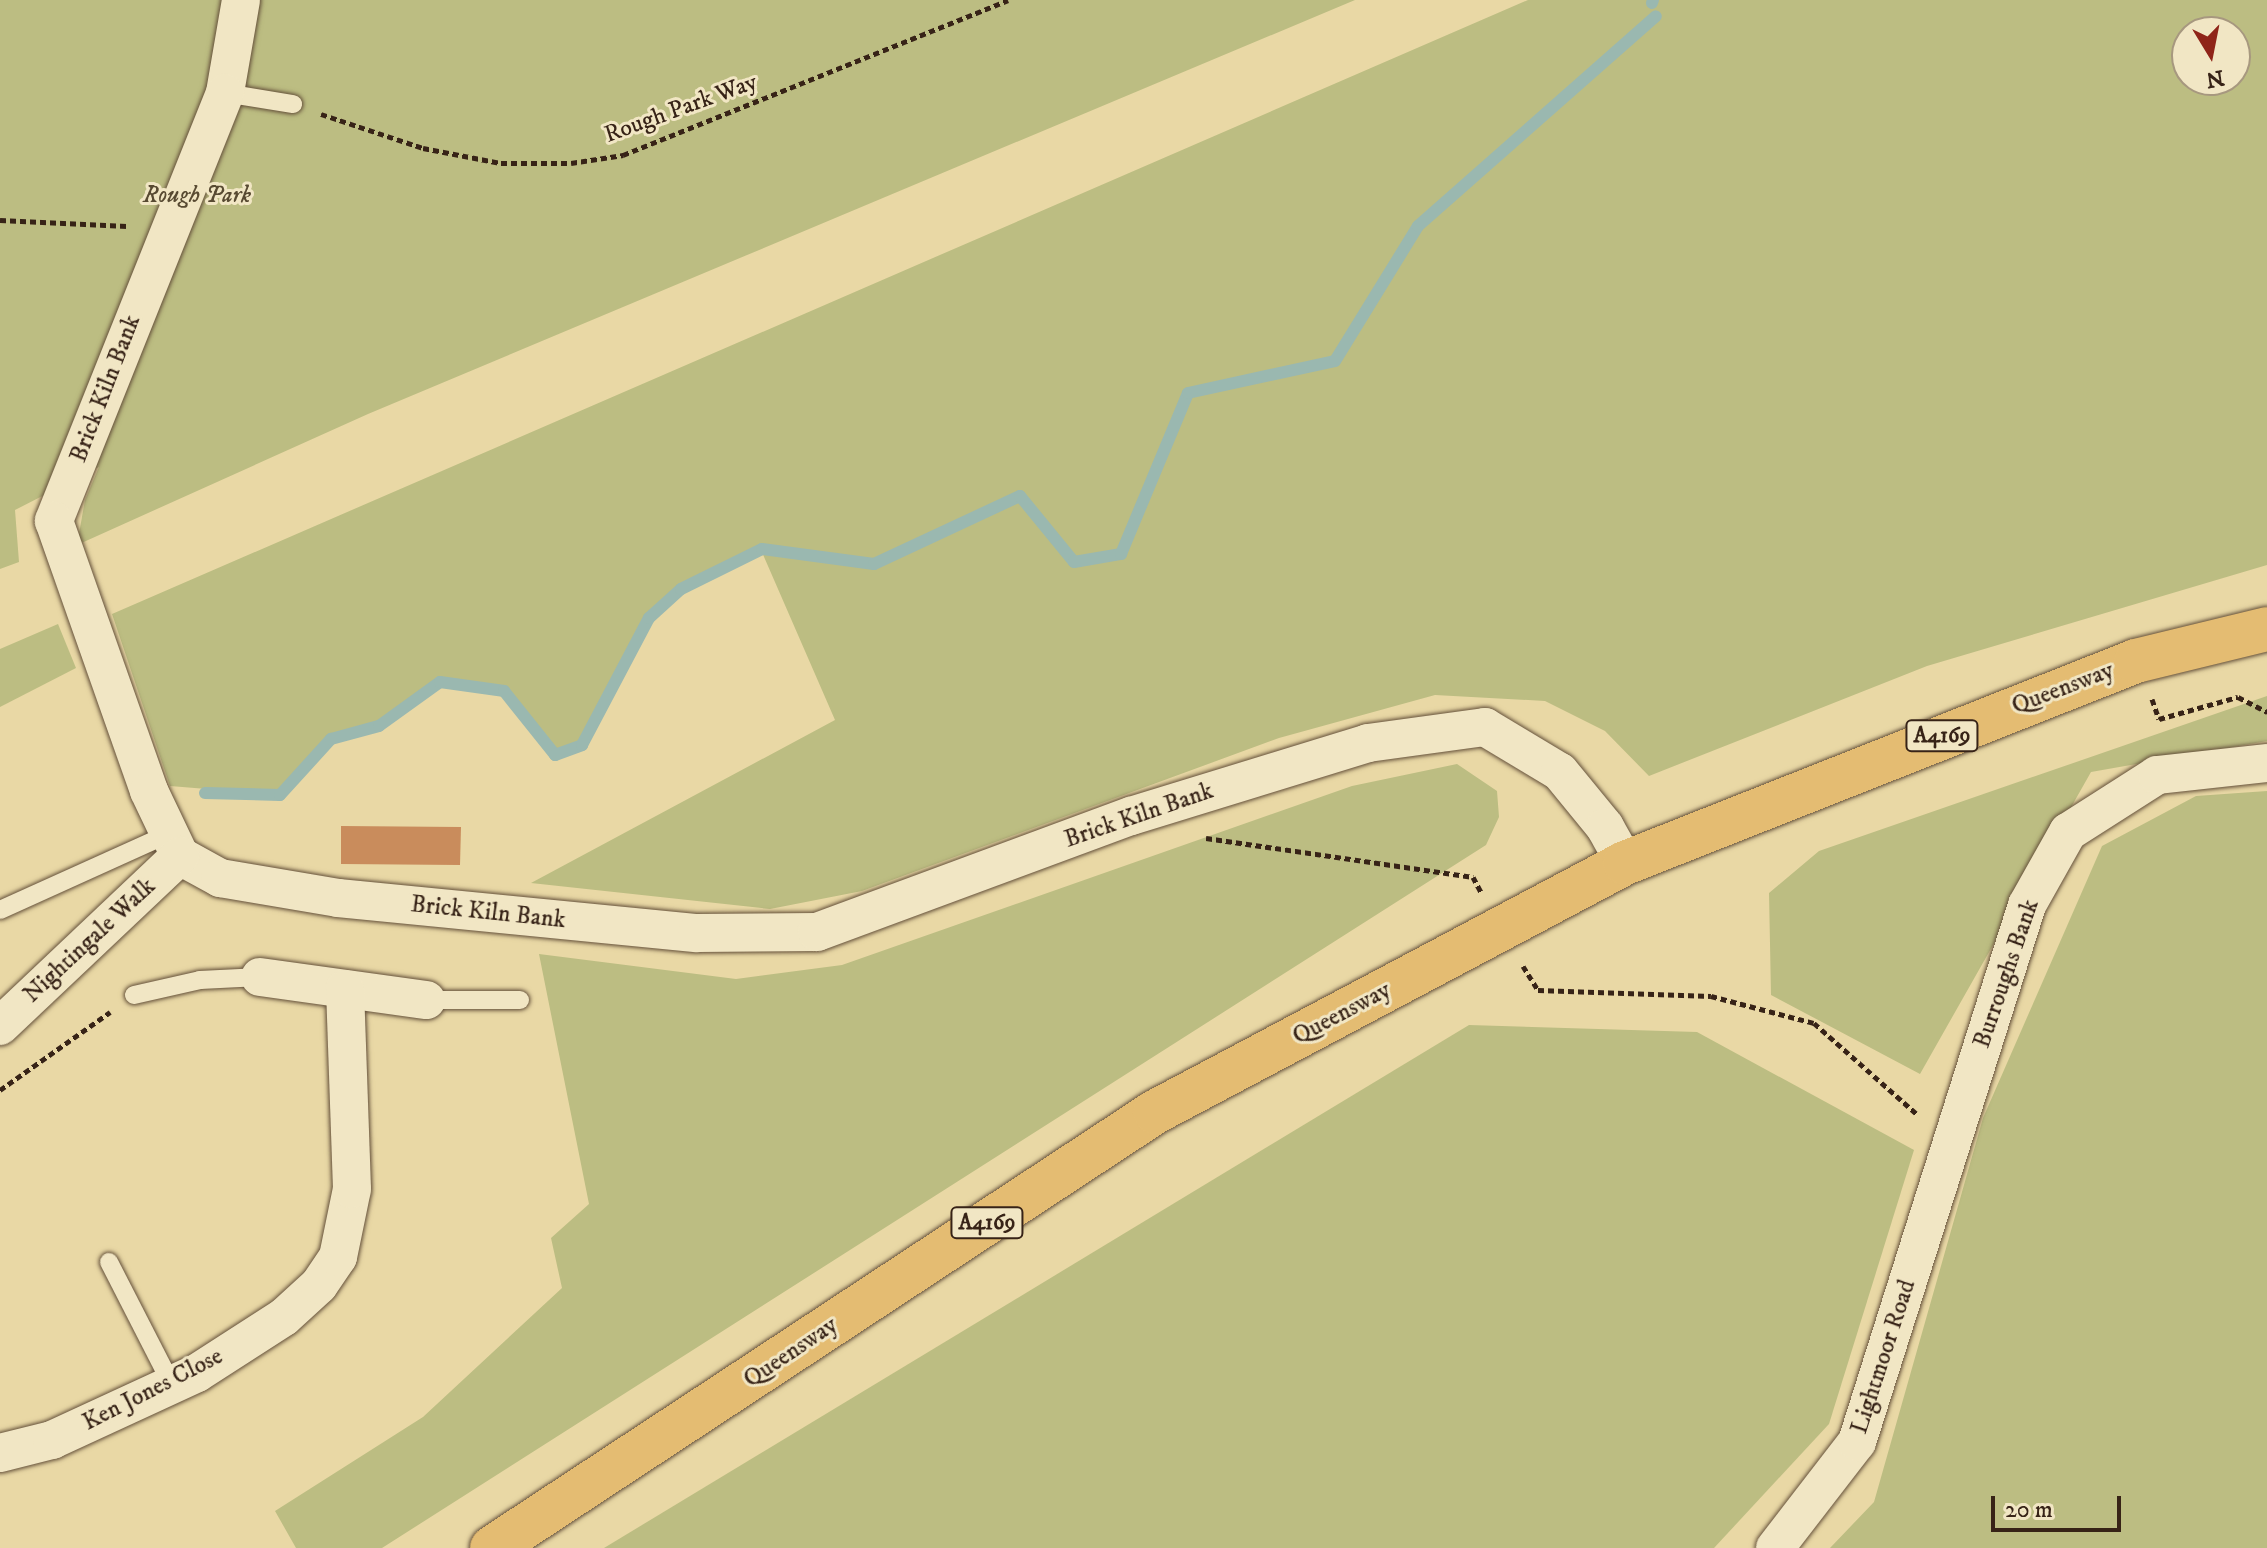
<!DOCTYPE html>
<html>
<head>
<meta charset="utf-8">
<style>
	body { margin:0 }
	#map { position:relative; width:2267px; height:1548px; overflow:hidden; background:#e9d8a5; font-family:"IM FELL DW Pica",serif }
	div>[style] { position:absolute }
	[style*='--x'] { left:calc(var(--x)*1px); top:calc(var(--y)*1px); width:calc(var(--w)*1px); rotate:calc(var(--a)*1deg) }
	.green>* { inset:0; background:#bcbd82 }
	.stream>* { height:12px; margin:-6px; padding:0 6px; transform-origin:6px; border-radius:6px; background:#9ab8b0 }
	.building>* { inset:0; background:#c98c5c }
	.path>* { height:5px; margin-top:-2.5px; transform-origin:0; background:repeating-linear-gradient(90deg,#372317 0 6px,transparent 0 10px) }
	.roads { filter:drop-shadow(0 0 2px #64503a) drop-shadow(0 0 2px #64503a) }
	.lane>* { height:18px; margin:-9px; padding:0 9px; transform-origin:9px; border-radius:9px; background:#f1e6c4 }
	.street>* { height:38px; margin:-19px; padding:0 19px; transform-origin:19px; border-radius:19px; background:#f1e6c4 }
	.primary>* { height:44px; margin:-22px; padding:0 22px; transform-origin:22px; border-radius:22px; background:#e4bc72 }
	span { translate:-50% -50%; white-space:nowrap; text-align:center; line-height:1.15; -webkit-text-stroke:6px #f1e6c4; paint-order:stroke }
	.shield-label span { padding:2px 6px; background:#f1e6c4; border:2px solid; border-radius:6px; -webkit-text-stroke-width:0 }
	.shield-label { font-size:22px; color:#372317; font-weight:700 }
	.street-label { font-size:24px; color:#372317 }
	.park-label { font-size:24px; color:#584a32; font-style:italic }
	.north { position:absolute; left:2171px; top:16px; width:80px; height:80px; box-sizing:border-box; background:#f1e6c4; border:2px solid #a7987f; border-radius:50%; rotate:170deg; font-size:22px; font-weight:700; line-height:32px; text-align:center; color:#372317 }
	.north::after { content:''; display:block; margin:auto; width:28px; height:36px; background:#8f2418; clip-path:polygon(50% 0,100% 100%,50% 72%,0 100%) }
	.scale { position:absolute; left:1991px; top:1496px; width:130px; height:36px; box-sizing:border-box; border:4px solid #372317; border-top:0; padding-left:10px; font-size:24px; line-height:28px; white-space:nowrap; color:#372317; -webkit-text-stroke:6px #f1e6c4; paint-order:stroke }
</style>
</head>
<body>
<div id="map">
	<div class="green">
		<div style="clip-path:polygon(0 0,1355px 0,368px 414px,77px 545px,85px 500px,99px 467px,15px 510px,19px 562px,0 569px)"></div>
		<div style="clip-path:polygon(evenodd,1528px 0,2267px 0,2267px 565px,1927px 666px,1649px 776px,1605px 731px,1545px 701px,1435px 695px,1279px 738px,862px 891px,770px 909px,531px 883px,835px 720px,761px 550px,681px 589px,649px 618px,582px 745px,555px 755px,504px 691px,441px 682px,379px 726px,331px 739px,280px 795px,170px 786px,112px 614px,1528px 0,2187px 32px,2235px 32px,2235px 80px,2187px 80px,2187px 32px)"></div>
		<div style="clip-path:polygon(58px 624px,76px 668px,0 707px,0 649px)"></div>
		<div style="clip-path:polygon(2267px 696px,2267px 741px,2091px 772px,1920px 1074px,1771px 995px,1769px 893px,1819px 851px)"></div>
		<div style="clip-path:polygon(1457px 764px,1497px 791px,1499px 817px,1486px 845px,382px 1548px,296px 1548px,275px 1511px,423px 1417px,562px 1288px,551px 1238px,589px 1204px,539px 954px,736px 979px,842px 965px,1352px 786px)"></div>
		<div style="clip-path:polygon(2267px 791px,2267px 1548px,1830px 1548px,1874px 1502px,1983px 1118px,2102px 846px,2196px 796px)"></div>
		<div style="clip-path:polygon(1469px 1025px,1697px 1032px,1914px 1150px,1829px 1424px,1714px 1548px,604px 1548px)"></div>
	</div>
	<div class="stream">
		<div style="--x:1652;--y:3;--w:3;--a:-72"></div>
		<div style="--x:205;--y:793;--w:75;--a:1.5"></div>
		<div style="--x:280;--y:795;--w:76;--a:-47.7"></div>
		<div style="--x:331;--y:739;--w:50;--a:-15.2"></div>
		<div style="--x:379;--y:726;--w:75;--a:-35.8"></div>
		<div style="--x:440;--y:682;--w:65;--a:8"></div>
		<div style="--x:504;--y:691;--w:82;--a:51.4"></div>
		<div style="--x:555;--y:755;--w:29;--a:-20"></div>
		<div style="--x:582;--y:745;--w:144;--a:-62.2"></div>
		<div style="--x:649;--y:618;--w:43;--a:-42.2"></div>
		<div style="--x:681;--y:589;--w:90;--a:-26.3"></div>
		<div style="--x:762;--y:549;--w:113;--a:7.6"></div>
		<div style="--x:874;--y:564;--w:161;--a:-25"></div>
		<div style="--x:1020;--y:496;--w:85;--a:50.7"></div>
		<div style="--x:1074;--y:562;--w:48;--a:-9.7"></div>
		<div style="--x:1121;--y:554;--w:174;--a:-67.4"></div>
		<div style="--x:1188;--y:393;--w:150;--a:-12.3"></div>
		<div style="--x:1335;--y:361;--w:158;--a:-58.4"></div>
		<div style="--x:1418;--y:226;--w:317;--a:-41.4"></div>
	</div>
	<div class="building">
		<div style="clip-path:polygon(341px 826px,461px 827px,460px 865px,341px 864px)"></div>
	</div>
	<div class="path">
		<div style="--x:321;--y:114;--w:108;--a:18.4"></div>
		<div style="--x:423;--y:148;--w:79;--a:10.9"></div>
		<div style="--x:501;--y:163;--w:70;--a:0"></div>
		<div style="--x:571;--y:163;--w:53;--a:-8.7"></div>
		<div style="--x:623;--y:155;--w:415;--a:-21.9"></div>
		<div style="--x:0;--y:220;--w:127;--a:2.7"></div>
		<div style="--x:2152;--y:699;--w:21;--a:71"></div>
		<div style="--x:2159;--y:719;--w:82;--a:-15.6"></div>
		<div style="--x:2238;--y:697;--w:33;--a:27"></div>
		<div style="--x:1206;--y:838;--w:270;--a:8.3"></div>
		<div style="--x:1473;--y:877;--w:17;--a:62"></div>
		<div style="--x:1523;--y:966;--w:28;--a:58"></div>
		<div style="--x:1538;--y:990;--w:173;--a:2"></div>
		<div style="--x:1711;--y:996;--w:106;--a:14.7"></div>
		<div style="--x:1814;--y:1023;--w:139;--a:41.5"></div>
		<div style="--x:0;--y:1090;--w:135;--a:-35.3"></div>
	</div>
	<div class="roads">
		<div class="lane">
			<div style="--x:225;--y:93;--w:69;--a:9.2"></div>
			<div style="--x:0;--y:910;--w:182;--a:-24.3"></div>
			<div style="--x:134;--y:995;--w:68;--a:-12.8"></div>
			<div style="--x:200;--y:980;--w:60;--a:-2.9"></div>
			<div style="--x:426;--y:1000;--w:94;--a:0"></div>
			<div style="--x:109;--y:1262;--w:138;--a:62.9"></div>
		</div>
		<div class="street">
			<div style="--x:241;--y:0;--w:94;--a:99.8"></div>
			<div style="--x:225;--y:93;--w:461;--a:111.8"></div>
			<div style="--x:54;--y:521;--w:286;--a:70.6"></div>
			<div style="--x:149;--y:791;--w:72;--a:64.5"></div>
			<div style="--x:180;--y:856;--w:46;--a:28.8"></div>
			<div style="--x:220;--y:878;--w:120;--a:9.6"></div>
			<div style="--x:338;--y:898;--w:361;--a:5.6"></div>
			<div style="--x:697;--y:933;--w:120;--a:-0.5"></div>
			<div style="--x:817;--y:932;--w:335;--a:-20.3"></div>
			<div style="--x:1131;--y:816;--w:248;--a:-17.1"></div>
			<div style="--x:1368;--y:743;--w:118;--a:-7.8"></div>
			<div style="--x:1485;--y:727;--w:87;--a:31"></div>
			<div style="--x:1560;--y:772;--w:71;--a:50.7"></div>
			<div style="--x:1605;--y:827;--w:41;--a:60.9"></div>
			<div style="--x:260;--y:977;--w:168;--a:7.9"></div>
			<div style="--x:0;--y:1026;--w:248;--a:-43.4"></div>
			<div style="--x:0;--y:1453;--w:54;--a:-14"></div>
			<div style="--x:52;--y:1440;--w:160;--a:-24.8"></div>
			<div style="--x:197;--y:1373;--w:103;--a:-32.8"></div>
			<div style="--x:284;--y:1317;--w:47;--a:-42.4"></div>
			<div style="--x:319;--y:1285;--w:34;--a:-56"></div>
			<div style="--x:338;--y:1257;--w:69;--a:-78.4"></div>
			<div style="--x:352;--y:1189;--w:200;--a:-92"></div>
			<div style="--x:1775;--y:1548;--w:134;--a:-52.3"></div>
			<div style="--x:1857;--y:1442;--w:563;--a:-72.43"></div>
			<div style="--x:2027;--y:905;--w:84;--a:-60.7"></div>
			<div style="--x:2068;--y:832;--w:106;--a:-32.6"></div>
			<div style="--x:2157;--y:775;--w:111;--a:-6.2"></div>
		</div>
		<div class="primary">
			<div style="--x:492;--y:1548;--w:794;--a:-33.33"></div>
			<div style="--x:1155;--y:1112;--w:532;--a:-27.91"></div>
			<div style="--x:1625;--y:863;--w:549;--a:-21.57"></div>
			<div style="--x:2136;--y:661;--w:135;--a:-13.7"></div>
		</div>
	</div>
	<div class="shield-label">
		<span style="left:1942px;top:736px">A4169</span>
		<span style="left:987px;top:1223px">A4169</span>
	</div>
	<div class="street-label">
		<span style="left:681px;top:109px;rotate:-20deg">Rough Park Way</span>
		<span style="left:106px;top:389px;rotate:-69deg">Brick Kiln Bank</span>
		<span style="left:2063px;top:689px;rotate:-21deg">Queensway</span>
		<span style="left:1139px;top:816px;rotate:-19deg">Brick Kiln Bank</span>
		<span style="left:488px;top:913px;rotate:6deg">Brick Kiln Bank</span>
		<span style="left:90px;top:941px;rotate:-43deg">Nightingale Walk</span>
		<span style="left:2007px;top:974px;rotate:-71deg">Burroughs Bank</span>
		<span style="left:1342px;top:1014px;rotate:-28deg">Queensway</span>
		<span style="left:791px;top:1353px;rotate:-34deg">Queensway</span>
		<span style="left:1884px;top:1357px;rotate:-72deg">Lightmoor Road</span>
		<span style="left:153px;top:1390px;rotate:-27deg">Ken Jones Close</span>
	</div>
	<div class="park-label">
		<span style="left:197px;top:196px">Rough Park</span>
	</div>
	<div class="north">N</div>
	<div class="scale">20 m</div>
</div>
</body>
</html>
